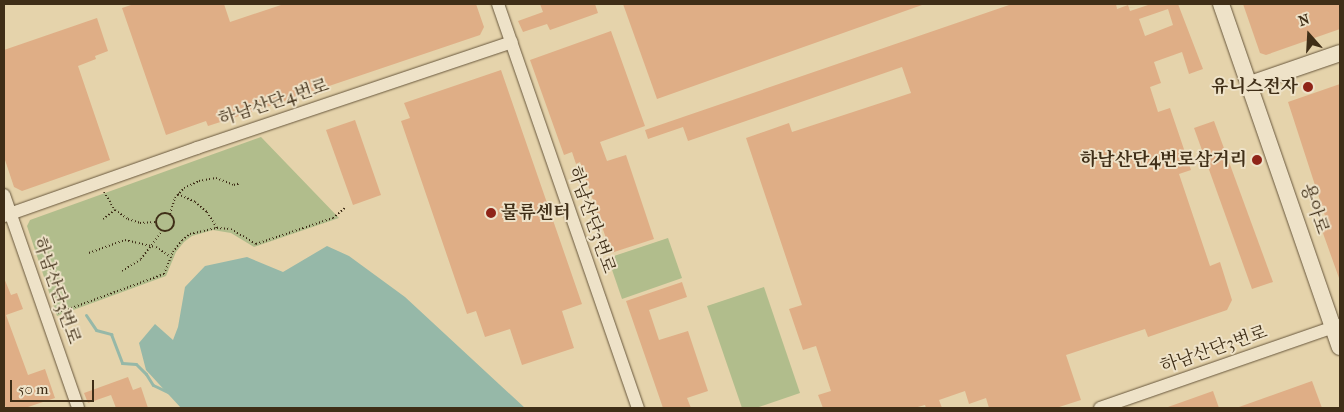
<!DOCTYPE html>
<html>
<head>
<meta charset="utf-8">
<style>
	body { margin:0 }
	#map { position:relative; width:1344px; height:412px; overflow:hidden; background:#e5d3ab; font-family:"IM FELL French Canon","Noto Serif KR",serif }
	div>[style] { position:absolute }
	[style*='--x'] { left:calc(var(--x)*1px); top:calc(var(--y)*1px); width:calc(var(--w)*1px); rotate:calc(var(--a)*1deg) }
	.green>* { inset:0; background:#b1bd8c }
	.water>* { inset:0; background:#96b8a8 }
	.stream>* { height:3px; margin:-1.5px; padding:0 1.5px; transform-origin:1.5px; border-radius:1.5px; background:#96b8a8 }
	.building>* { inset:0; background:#dfae86 }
	.path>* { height:2px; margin-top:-1px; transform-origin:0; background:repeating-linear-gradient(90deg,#3f2e17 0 1px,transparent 0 3.5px) }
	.path>.ring { margin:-1px; padding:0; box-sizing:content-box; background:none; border:2px solid #3f2e17; border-radius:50% }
	.roads { filter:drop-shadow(0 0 1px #68573c) drop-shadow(0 0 1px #68573c) }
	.minor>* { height:12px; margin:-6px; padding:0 6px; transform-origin:6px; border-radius:6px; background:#eee2c8 }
	.tertiary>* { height:16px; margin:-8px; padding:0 8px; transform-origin:8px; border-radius:8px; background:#eee2c8 }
	.dots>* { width:14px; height:14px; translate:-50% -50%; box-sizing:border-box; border:2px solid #eee2c8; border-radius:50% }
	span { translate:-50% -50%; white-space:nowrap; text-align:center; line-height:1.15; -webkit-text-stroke:4px #eee2c8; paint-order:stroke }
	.poi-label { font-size:18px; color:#3f2e17; font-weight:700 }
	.right { translate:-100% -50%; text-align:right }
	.left { translate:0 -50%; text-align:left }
	.street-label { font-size:18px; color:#3f2e17 }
	.frame { position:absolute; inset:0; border:5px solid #3f2e17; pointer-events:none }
	.north { position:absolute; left:1284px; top:10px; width:50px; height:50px; -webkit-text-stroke:4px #eee2c8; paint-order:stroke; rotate:341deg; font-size:14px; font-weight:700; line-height:20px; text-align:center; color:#3f2e17 }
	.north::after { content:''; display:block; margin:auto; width:18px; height:22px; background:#3f2e17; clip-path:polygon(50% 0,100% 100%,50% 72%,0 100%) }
	.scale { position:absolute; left:10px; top:380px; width:84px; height:22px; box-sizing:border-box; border:2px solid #3f2e17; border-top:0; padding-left:6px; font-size:15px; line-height:18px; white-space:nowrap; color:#3f2e17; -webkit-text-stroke:4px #eee2c8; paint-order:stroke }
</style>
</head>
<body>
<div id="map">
	<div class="green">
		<div style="clip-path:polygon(261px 137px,339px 218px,254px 247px,231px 233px,213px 230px,192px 236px,184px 242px,176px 252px,166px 276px,57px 316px,27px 226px,30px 220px)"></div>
		<div style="clip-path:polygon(668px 238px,682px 278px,622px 299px,608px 258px)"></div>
		<div style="clip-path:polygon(764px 287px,800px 393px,756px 408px,742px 408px,707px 306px)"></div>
	</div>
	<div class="water">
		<div style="clip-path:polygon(327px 246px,349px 256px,405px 297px,525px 408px,181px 408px,146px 370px,139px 343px,155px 324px,173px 340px,178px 327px,185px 287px,205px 266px,247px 257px,283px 272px)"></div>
	</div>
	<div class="stream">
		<div style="--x:86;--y:315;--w:18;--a:56"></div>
		<div style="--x:96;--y:330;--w:16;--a:15"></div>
		<div style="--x:111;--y:334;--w:31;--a:69"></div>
		<div style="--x:122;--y:363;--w:14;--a:4"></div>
		<div style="--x:136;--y:364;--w:14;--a:45"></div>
		<div style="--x:146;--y:374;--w:13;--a:58"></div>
		<div style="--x:153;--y:385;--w:19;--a:25"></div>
	</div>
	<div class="building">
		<div style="clip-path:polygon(134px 4px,224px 4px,230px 22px,284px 4px,476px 4px,484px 27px,480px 35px,264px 108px,208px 126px,206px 121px,166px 135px,122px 8px)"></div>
		<div style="clip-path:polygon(540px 4px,595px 4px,598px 13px,550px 30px,547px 24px,523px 32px,518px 21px,543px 12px)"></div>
		<div style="clip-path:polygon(623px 4px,922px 4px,922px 5px,657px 99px)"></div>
		<div style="clip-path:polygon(evenodd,1012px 4px,1116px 4px,1117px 9px,1128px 5px,1130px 11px,1151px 4px,1178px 4px,1203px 69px,1189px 74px,1182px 52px,1154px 62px,1161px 83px,1150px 87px,1158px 112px,1170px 108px,1191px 170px,1179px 174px,1210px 266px,1220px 262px,1232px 300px,1227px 310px,1148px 337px,1145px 329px,1066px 355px,1081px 400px,1056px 408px,989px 408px,986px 398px,969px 404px,965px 391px,939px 400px,942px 408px,926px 408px,925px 405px,914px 408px,823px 408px,818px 395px,831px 391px,816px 346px,803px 350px,789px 309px,802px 305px,746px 138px,789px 123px,792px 132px,911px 93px,902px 67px,688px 141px,683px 127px,648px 139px,645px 130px,1012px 4px,1168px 9px,1173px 25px,1145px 36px,1139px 19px,1168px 9px)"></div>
		<div style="clip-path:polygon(1243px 4px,1340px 4px,1340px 29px,1266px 55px,1260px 53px)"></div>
		<div style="clip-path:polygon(97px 18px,108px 51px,95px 56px,96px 59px,78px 66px,110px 160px,22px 191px,14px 187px,4px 157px,4px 50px)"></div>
		<div style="clip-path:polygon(611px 31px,645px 126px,600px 142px,607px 161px,626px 155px,654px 239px,611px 253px,580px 162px,576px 164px,572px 152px,564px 155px,530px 60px)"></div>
		<div style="clip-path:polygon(501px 70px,582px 304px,562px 311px,574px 348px,522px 365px,510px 329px,485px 337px,476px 311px,467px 314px,401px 121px,410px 118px,404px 103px)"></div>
		<div style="clip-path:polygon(1340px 84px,1340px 278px,1339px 278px,1319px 222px,1326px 219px,1288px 102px)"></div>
		<div style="clip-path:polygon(355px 120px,381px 195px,353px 205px,326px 130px)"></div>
		<div style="clip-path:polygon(1214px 121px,1273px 282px,1252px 289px,1194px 128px)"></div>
		<div style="clip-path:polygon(4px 278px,11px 295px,17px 293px,23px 309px,6px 315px,28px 375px,45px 369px,55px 398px,25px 408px,6px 408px,4px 402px)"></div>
		<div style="clip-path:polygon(682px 282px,687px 297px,649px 310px,659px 340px,688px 331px,708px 391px,687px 398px,691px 408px,663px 408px,626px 301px)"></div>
		<div style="clip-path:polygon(128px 377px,133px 390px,141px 387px,148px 408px,116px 408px,111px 395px,88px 403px,84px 393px)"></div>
		<div style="clip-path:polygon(1312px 381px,1322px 408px,1239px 408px,1239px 407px)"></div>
		<div style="clip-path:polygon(1213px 391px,1219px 408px,1168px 408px,1168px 407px)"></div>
	</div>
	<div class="path">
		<div style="--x:104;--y:192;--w:21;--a:59"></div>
		<div style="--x:115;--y:210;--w:16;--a:35"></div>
		<div style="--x:128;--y:219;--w:13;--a:18"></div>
		<div style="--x:140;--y:223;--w:16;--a:-4"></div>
		<div style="--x:178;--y:194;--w:19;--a:25"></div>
		<div style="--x:195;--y:202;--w:16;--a:40"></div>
		<div style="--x:207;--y:212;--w:19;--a:58"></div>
		<div style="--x:217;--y:228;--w:14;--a:4"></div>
		<div style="--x:231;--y:229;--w:29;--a:31"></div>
		<div style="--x:256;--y:244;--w:81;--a:-18.7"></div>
		<div style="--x:333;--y:218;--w:17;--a:-40"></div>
		<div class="ring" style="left:156px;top:213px;width:16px;height:16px"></div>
		<div style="--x:170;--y:214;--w:17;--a:-73"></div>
		<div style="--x:175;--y:198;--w:13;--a:-48"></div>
		<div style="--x:184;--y:188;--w:17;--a:-25"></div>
		<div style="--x:199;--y:181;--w:17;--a:-10"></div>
		<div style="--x:216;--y:178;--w:19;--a:21"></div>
		<div style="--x:234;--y:185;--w:7;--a:-16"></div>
		<div style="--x:103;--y:219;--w:15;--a:-37"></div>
		<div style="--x:89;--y:253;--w:38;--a:-20"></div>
		<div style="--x:125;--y:240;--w:32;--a:13"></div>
		<div style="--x:156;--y:247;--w:18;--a:34"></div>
		<div style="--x:122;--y:271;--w:22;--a:-32"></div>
		<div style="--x:141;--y:259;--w:36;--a:-53"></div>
		<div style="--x:58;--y:313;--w:113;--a:-20.2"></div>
		<div style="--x:164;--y:274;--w:24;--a:-68"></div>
		<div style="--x:173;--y:252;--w:15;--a:-53"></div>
		<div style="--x:182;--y:240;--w:10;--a:-37"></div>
		<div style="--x:190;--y:234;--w:28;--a:-13"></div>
	</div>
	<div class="roads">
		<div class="minor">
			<div style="--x:498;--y:4;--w:428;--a:70.9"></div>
			<div style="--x:4;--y:195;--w:225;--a:70.8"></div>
			<div style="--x:4;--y:216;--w:205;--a:-19.4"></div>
			<div style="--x:197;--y:148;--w:332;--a:-18.6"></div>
			<div style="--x:1100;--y:408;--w:254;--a:-19.1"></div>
		</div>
		<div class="tertiary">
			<div style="--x:1221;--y:4;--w:363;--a:70.9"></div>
			<div style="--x:1250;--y:84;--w:95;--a:-19"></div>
		</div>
	</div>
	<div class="dots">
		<div style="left:1308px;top:87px;background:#8f2418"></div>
		<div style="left:1257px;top:160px;background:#8f2418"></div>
		<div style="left:491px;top:213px;background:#8f2418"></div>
	</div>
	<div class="poi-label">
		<span class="right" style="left:1298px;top:87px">유니스전자</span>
		<span class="right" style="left:1247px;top:160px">하남산단4번로삼거리</span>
		<span class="left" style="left:501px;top:213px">물류센터</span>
	</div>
	<div class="street-label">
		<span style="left:274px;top:103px;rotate:-18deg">하남산단4번로</span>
		<span style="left:1314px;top:209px;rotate:71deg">용아로</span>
		<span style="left:591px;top:220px;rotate:71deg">하남산단3번로</span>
		<span style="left:56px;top:291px;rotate:71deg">하남산단3번로</span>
		<span style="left:1214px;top:350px;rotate:-19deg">하남산단3번로</span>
	</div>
	<div class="frame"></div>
	<div class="north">N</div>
	<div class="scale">50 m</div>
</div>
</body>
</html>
